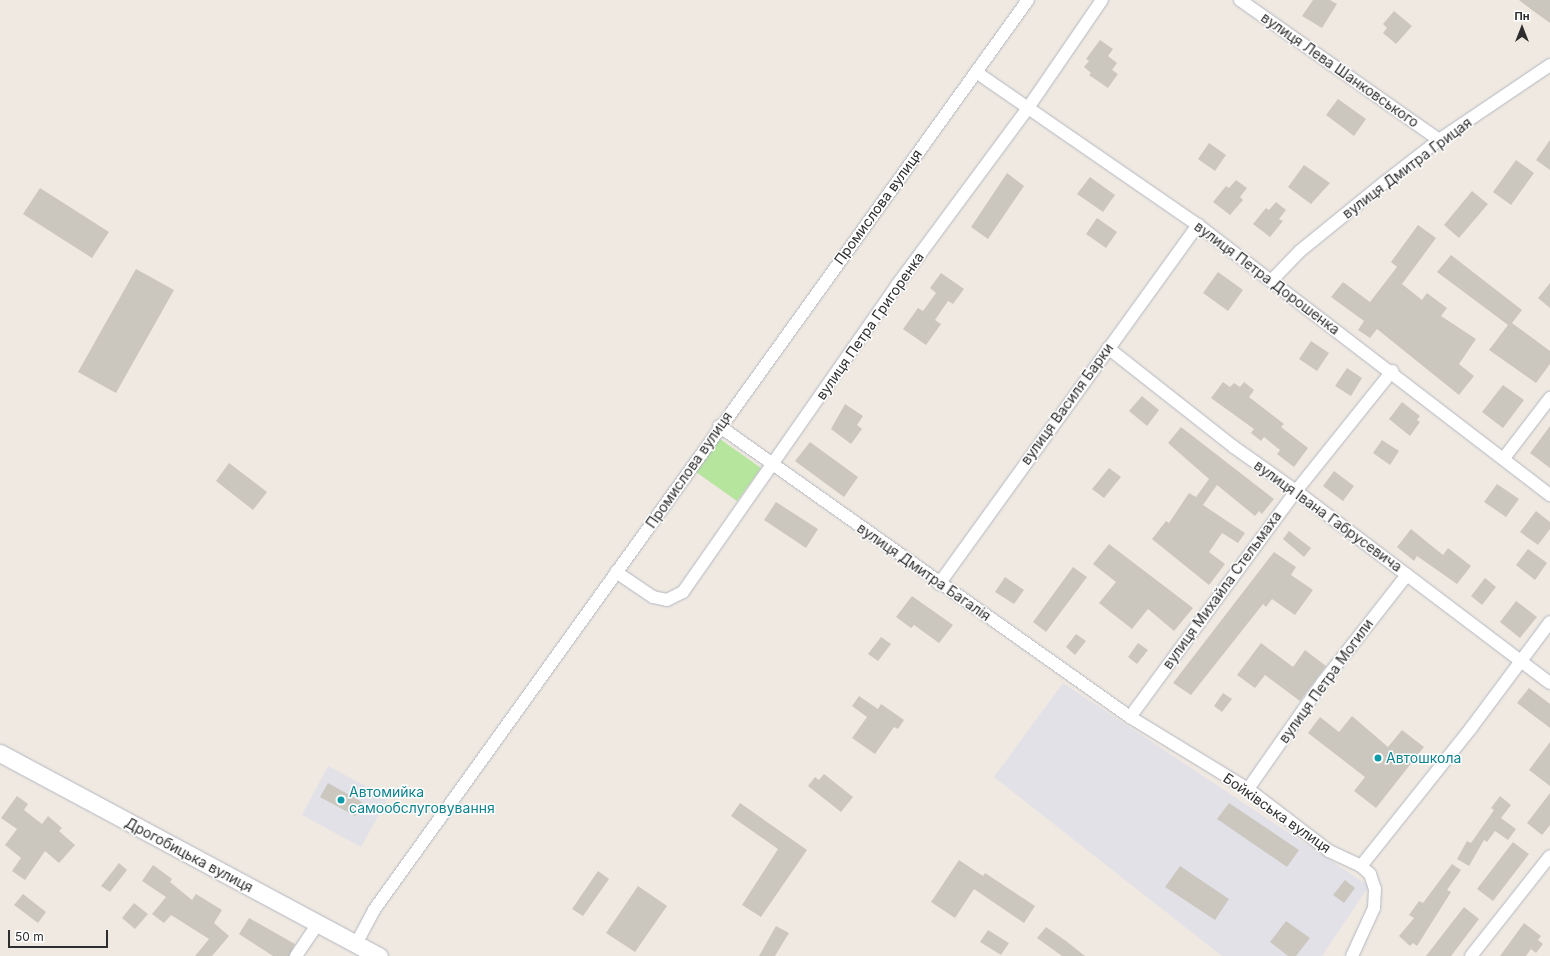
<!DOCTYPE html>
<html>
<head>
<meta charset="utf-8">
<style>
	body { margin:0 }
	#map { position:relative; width:1550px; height:956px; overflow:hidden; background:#efe9e1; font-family:Inter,sans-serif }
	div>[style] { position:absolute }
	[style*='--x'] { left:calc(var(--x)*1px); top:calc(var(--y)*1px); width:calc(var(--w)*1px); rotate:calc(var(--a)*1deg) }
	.industrial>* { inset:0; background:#e3e1e8 }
	.green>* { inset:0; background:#b6e59e }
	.building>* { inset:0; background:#cbc7bf }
	.roads { filter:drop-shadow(0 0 1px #b4b7c1) drop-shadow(0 0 1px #b4b7c1) }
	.minor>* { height:12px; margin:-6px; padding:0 6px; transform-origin:6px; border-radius:6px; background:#fff }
	.secondary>* { height:17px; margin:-8.5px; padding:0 8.5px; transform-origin:8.5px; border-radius:8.5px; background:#fff }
	.dots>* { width:11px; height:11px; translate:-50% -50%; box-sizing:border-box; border:2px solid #fff; border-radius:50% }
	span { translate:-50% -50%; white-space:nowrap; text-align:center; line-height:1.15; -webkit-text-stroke:3px #fff; paint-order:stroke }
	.street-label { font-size:14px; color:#2e2e2e }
	.culture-label { font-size:14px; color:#0d838f }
	.left { translate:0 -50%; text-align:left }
	.north { position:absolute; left:1502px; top:8px; width:40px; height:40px; -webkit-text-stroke:3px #fff; paint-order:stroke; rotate:0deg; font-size:11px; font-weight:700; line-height:16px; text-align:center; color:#2e2e2e }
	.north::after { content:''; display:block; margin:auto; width:14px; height:18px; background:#2e2e2e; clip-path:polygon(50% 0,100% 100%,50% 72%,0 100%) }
	.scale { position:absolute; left:8px; top:930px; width:100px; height:18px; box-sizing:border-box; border:2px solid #2e2e2e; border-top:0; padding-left:5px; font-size:12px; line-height:14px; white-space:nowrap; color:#2e2e2e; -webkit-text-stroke:3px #fff; paint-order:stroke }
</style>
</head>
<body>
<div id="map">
	<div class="industrial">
		<div style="clip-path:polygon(1063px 683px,1369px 886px,1322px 956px,1222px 956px,994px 777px)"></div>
		<div style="clip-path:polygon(328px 766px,388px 798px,361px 847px,302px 815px)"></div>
	</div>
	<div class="green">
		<div style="clip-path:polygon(720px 439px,761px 468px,737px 501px,696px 472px)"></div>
	</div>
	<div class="building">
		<div style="clip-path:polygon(1313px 0,1330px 0,1337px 4px,1322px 28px,1302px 16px)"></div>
		<div style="clip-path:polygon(1519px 0,1550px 0,1550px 23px,1532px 10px)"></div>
		<div style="clip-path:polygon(1394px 11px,1412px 26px,1396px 44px,1383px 33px,1387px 28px,1383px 24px)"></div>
		<div style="clip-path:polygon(1100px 40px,1113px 49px,1108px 56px,1117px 63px,1112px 70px,1118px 74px,1108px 88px,1089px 75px,1091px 73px,1084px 67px,1089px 61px,1086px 59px)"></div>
		<div style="clip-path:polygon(1338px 99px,1366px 119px,1354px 136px,1326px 115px)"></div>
		<div style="clip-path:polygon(1550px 140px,1550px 170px,1536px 160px)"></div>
		<div style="clip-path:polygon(1209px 143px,1226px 155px,1215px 171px,1198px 159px)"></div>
		<div style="clip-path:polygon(1516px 160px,1534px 173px,1511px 205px,1493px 192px)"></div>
		<div style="clip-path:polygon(1304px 165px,1330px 183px,1311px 204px,1288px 187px)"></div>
		<div style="clip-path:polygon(1007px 173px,1024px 186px,988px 239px,971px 227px)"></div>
		<div style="clip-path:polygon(1090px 177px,1115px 195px,1103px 212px,1077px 194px)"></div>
		<div style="clip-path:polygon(1236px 180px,1247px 188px,1240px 197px,1243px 200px,1230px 215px,1213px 202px,1226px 186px,1229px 188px)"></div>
		<div style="clip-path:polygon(40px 188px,109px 232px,92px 258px,23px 214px)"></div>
		<div style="clip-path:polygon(1472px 191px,1488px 204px,1459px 238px,1444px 225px)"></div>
		<div style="clip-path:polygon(1276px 202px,1286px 210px,1279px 219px,1283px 221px,1270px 237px,1253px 224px,1266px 208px,1269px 210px)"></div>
		<div style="clip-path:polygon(1097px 218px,1117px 232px,1106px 248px,1086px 234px)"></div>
		<div style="clip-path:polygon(1418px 225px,1436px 238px,1402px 284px,1422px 300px,1427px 293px,1447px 308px,1441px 316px,1476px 339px,1459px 364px,1474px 376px,1459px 395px,1377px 329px,1370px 338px,1358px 330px,1364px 321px,1331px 297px,1343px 282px,1370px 302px,1397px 267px,1391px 262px)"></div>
		<div style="clip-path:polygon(1451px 255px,1522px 310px,1512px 323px,1550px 351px,1550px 364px,1536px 383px,1489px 350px,1508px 325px,1437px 272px)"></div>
		<div style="clip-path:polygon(136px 269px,174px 290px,116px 393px,78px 372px)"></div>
		<div style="clip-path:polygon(1218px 272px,1243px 290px,1228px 311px,1203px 293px)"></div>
		<div style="clip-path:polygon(941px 273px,964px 289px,953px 304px,948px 301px,935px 320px,941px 324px,926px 345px,903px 329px,918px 308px,923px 311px,936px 293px,930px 288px)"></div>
		<div style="clip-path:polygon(1550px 283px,1550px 308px,1538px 298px)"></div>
		<div style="clip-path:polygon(1311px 341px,1329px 353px,1317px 371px,1299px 359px)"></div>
		<div style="clip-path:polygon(1347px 368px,1362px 378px,1351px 396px,1335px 386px)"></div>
		<div style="clip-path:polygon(1223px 382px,1230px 387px,1234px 383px,1240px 387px,1244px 382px,1254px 390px,1249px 397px,1284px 424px,1281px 427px,1308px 448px,1294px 467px,1277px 454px,1280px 450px,1264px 437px,1261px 441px,1251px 433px,1254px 429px,1211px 398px)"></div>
		<div style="clip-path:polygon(1503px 385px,1524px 400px,1503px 428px,1482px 412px)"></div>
		<div style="clip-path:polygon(1142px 396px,1159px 410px,1147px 426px,1129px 411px)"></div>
		<div style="clip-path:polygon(1402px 402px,1420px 416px,1417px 420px,1420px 422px,1410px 436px,1389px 419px)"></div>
		<div style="clip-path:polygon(845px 404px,863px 416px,857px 425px,862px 429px,851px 444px,831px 429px)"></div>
		<div style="clip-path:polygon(1550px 426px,1550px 468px,1530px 453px)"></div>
		<div style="clip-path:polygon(1181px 427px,1274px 499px,1262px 514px,1259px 511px,1255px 516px,1217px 485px,1203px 505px,1245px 533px,1238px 543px,1222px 533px,1209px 552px,1225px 564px,1209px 585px,1152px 539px,1166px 521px,1169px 523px,1189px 493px,1196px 497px,1209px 479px,1168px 443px)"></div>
		<div style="clip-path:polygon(1382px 440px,1399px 451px,1390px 465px,1373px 453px)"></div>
		<div style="clip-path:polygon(810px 442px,858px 477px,844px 497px,795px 461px)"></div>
		<div style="clip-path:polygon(229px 463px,267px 492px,253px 510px,216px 481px)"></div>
		<div style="clip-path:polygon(1109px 468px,1121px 477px,1104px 498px,1092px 489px)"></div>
		<div style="clip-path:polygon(1334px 471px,1354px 486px,1343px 501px,1323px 486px)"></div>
		<div style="clip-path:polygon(1497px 484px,1519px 499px,1506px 517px,1484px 502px)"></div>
		<div style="clip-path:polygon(776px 502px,818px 529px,806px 548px,764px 520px)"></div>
		<div style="clip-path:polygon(1536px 511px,1550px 522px,1550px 529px,1538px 545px,1520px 532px)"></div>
		<div style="clip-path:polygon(1411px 529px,1443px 555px,1448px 548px,1471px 566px,1457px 584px,1417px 556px,1414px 561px,1397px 547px)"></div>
		<div style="clip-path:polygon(1289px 531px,1311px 548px,1304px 557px,1283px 539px)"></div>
		<div style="clip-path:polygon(1109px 544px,1193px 608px,1174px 631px,1148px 609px,1132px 629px,1099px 603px,1116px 582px,1093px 564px)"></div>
		<div style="clip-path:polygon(1528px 549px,1547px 563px,1535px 580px,1516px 565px)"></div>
		<div style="clip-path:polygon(1274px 552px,1296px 567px,1291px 575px,1313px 590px,1295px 615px,1272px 599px,1266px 607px,1263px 604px,1191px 695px,1173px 683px)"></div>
		<div style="clip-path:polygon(1073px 567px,1087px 577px,1046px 632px,1033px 622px)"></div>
		<div style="clip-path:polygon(1005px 577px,1024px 590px,1014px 604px,995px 592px)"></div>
		<div style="clip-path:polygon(1485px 578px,1496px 587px,1482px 605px,1471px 596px)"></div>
		<div style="clip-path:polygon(912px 596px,953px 625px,939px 643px,914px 625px,911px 628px,896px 617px)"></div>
		<div style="clip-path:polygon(1516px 601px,1537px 617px,1520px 638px,1500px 622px)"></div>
		<div style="clip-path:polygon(1076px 634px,1086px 641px,1075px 655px,1066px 647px)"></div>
		<div style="clip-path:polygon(881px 637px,891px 644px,878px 661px,868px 654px)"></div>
		<div style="clip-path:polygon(1138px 643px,1148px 650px,1137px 664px,1128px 657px)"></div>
		<div style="clip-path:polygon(1261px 643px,1293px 667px,1305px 650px,1326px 666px,1300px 701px,1265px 675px,1255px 688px,1237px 675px)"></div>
		<div style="clip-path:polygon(1529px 688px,1550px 704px,1550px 728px,1517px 703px)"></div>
		<div style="clip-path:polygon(1223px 693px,1232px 699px,1222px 712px,1214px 706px)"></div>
		<div style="clip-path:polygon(859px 696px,878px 709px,881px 704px,904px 720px,898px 729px,894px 727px,875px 754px,852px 738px,867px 717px,852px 706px)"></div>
		<div style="clip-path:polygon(1352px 716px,1388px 747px,1402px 730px,1424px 747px,1376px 808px,1354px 791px,1365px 777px,1308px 733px,1320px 717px,1339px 732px)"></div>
		<div style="clip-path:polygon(1550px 742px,1550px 786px,1529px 770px)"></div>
		<div style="clip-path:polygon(824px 774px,853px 797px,841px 812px,808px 786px,815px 777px,819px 780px)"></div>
		<div style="clip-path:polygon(328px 783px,362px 802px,355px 816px,320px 797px)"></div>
		<div style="clip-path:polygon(1550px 793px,1550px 825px,1542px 835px,1527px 823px)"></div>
		<div style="clip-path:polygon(17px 796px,28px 804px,24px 810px,42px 824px,48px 816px,62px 828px,59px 831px,75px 845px,59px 863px,45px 851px,25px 880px,12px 871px,21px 858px,5px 845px,17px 829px,1px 818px)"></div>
		<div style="clip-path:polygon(1500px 796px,1511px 805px,1501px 818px,1516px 829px,1508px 840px,1495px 831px,1487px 842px,1484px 840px,1469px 866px,1457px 859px,1467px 841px,1471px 843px,1494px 810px,1491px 808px)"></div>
		<div style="clip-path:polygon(740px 803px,807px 850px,761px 917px,742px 905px,778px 849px,731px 816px)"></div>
		<div style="clip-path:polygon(1229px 803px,1299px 850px,1287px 867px,1217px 819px)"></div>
		<div style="clip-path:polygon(1513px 842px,1529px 854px,1493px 901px,1477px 889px)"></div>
		<div style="clip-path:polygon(959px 860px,983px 876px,985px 873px,1035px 906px,1024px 923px,974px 889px,955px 918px,931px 902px)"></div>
		<div style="clip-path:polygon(119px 863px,127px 870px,110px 892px,101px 886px)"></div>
		<div style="clip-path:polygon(1452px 864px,1461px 870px,1447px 890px,1451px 892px,1417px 946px,1413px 943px,1410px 946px,1399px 936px,1414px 918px,1409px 915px,1419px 901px,1423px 903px)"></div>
		<div style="clip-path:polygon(153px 865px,172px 879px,170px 882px,192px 900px,196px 894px,222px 910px,214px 923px,229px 936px,212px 956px,195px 956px,209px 939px,171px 915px,164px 923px,152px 914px,166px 897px,142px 881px)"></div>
		<div style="clip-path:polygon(1180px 866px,1229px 899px,1215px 920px,1165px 887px)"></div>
		<div style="clip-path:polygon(598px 871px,609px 879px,583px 916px,572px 909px)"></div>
		<div style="clip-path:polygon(1345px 880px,1355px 888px,1344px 903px,1333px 895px)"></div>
		<div style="clip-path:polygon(638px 886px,667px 906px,635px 952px,606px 933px)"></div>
		<div style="clip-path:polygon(23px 894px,46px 912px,38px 923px,14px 905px)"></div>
		<div style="clip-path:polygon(134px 903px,148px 914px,135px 929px,122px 918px)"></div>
		<div style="clip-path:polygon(1464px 907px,1479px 919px,1451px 956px,1426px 956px)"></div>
		<div style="clip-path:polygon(249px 918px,295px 944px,289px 956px,273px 956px,239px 934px)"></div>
		<div style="clip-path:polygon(1286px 921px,1310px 938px,1296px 956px,1288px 956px,1270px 942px)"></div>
		<div style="clip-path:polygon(1524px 923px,1541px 936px,1538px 940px,1543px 944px,1536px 953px,1531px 949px,1526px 956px,1500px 956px)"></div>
		<div style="clip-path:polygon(776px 926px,789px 933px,775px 956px,759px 956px)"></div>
		<div style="clip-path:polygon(1046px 927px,1066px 941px,1085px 956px,1062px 956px,1037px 938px)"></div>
		<div style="clip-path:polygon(988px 930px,1009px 943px,1001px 955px,980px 942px)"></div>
	</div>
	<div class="roads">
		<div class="minor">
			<div style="--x:1240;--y:0;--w:243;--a:35.1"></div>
			<div style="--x:976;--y:72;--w:270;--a:34.6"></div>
			<div style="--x:1198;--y:225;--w:444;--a:37.5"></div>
			<div style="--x:1272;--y:280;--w:40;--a:-46"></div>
			<div style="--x:1300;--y:251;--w:109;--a:-39.1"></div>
			<div style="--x:1385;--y:182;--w:68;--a:-37.9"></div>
			<div style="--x:1439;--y:140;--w:134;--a:-34"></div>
			<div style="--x:1108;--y:348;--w:160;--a:38.2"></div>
			<div style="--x:1234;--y:447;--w:76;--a:35.4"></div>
			<div style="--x:1296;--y:491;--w:318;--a:37.1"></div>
			<div style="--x:719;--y:426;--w:504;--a:35.3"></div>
			<div style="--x:1130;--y:717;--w:138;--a:31.4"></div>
			<div style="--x:1248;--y:789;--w:102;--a:37.4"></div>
			<div style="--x:1329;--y:851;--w:35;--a:25"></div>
			<div style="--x:1361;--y:866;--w:12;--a:42"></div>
			<div style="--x:1370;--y:874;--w:16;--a:72"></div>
			<div style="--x:1375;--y:889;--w:19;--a:93"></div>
			<div style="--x:1374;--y:908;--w:53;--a:114.6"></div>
			<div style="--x:1504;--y:458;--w:76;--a:-52.5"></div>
			<div style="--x:616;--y:572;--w:45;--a:34"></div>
			<div style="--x:653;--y:597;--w:14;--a:12"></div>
			<div style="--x:667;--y:600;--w:18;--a:-27"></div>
			<div style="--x:683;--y:592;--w:374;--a:-55.1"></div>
			<div style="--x:897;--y:285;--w:220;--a:-53.5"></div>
			<div style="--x:1028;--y:108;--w:131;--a:-55.6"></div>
			<div style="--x:939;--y:584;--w:443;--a:-54.2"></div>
			<div style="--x:1130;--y:717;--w:280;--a:-53.7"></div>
			<div style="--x:1296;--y:491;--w:154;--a:-51.3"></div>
			<div style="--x:1248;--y:789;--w:131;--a:-55"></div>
			<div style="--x:1323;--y:682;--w:136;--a:-51.9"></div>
			<div style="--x:1361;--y:866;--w:176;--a:-51.4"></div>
			<div style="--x:1471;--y:728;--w:132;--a:-53.3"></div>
			<div style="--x:356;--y:944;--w:38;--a:-62"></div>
			<div style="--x:374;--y:910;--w:1121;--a:-54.3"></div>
			<div style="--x:296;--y:956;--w:40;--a:-56"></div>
			<div style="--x:1471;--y:956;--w:127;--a:-51.7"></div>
		</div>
		<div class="secondary">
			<div style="--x:0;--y:753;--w:430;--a:28.2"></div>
		</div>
	</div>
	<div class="dots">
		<div style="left:1378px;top:758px;background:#0f9aa8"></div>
		<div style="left:341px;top:800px;background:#0f9aa8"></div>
	</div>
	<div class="street-label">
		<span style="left:1340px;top:70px;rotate:35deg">вулиця Лева Шанковського</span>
		<span style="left:1407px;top:168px;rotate:-37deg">вулиця Дмитра Грицая</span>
		<span style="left:878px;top:207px;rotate:-54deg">Промислова вулиця</span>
		<span style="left:1267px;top:278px;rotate:37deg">вулиця Петра Дорошенка</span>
		<span style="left:870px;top:326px;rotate:-55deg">вулиця Петра Григоренка</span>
		<span style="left:1067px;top:404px;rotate:-54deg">вулиця Василя Барки</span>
		<span style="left:689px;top:470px;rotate:-55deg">Промислова вулиця</span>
		<span style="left:1328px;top:516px;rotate:36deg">вулиця Івана Габрусевича</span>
		<span style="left:924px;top:572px;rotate:35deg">вулиця Дмитра Багалія</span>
		<span style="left:1222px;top:590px;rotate:-54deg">вулиця Михайла Стельмаха</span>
		<span style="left:1326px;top:681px;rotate:-54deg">вулиця Петра Могили</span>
		<span style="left:1277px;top:813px;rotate:35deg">Бойківська вулиця</span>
		<span style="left:189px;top:855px;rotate:28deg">Дрогобицька вулиця</span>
	</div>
	<div class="culture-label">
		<span class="left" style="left:1386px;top:758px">Автошкола</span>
		<span class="left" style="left:349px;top:800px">Автомийка<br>самообслуговування</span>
	</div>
	<div class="north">Пн</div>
	<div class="scale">50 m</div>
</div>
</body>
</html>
